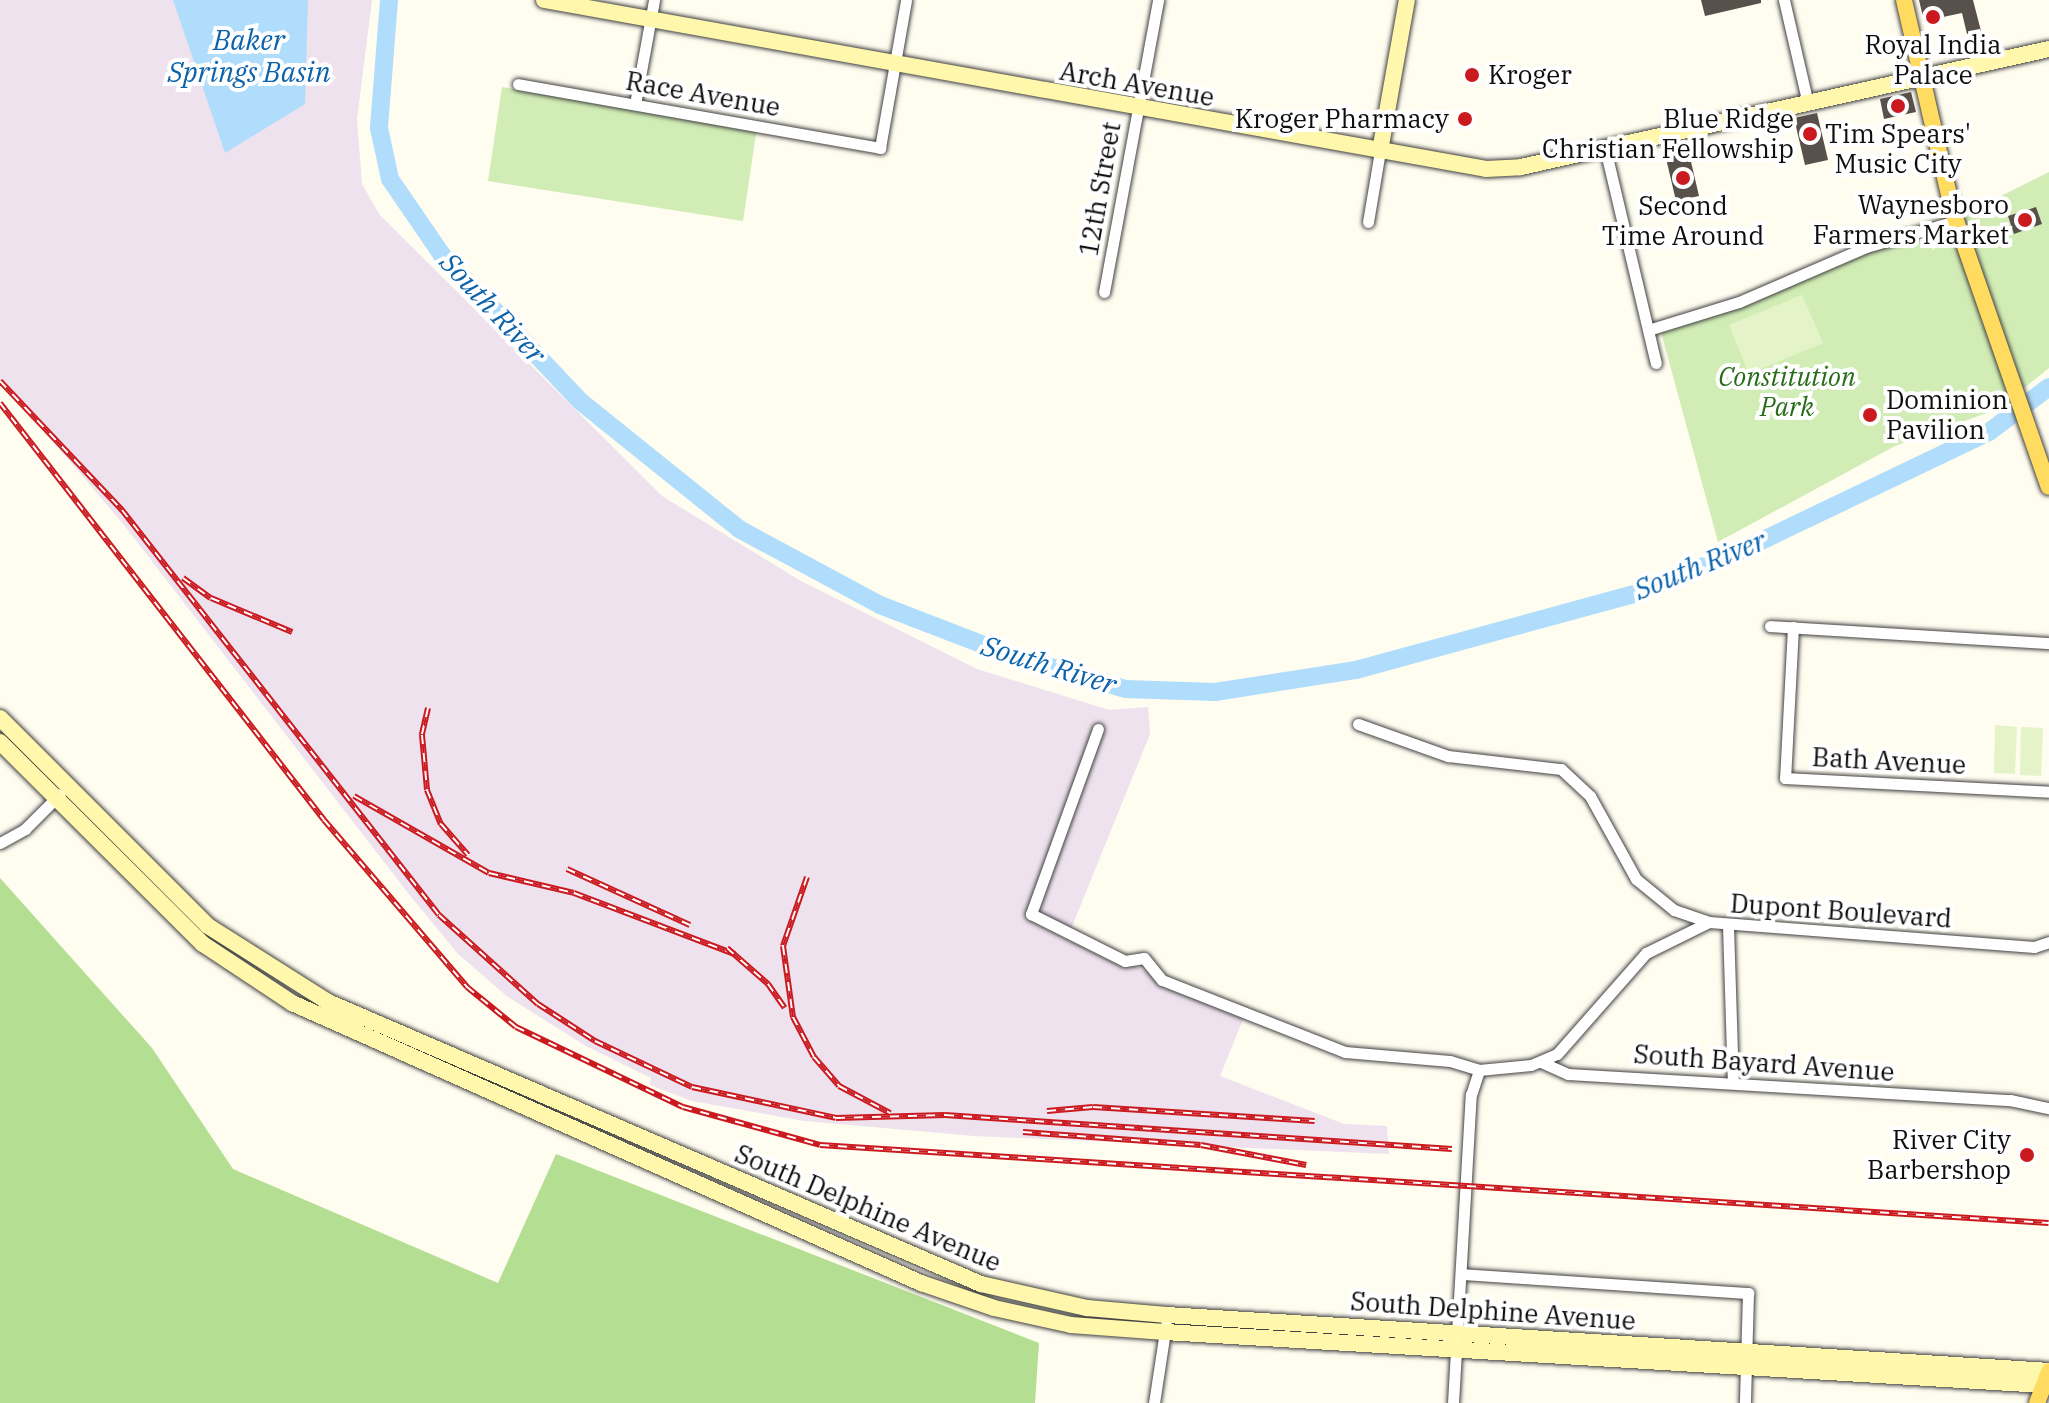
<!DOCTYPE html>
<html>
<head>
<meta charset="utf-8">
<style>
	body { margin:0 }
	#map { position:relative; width:2049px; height:1403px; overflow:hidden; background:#fffcf0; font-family:"IBM Plex Serif",serif }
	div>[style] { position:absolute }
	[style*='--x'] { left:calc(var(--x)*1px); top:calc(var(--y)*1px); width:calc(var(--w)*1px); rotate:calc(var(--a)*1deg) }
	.industrial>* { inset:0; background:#ede2ee }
	.green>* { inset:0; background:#d1edb5 }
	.forest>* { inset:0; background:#b4df93 }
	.pitch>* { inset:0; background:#e4f4c8 }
	.water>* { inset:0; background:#b0ddfb }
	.river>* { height:18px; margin:-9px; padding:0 9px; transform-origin:9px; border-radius:9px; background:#b0ddfb }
	.building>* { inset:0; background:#58504a }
	.roads { filter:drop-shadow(0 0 2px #414141) drop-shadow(0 0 2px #414141) }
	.street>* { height:11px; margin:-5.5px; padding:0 5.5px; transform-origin:5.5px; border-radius:5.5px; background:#fff }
	.secondary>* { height:16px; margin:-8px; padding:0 8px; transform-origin:8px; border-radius:8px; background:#fff7ab }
	.primary>* { height:16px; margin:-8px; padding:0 8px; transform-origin:8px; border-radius:8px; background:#ffdb60 }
	.rail>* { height:6px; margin-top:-3px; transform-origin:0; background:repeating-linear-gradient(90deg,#fff 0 9px,#cb1a1f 0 18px); box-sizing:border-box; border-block:2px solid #cb1a1f }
	.dots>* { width:22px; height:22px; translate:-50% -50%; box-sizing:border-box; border:4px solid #fff; border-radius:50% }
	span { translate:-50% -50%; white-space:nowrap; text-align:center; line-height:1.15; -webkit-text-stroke:8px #fff; paint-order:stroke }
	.poi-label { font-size:26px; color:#0e0e0e }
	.left { translate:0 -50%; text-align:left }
	.right { translate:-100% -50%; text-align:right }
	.street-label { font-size:26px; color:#0e0e0e }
	.park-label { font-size:26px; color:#286c19; font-style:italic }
	.water-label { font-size:28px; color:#0c63ab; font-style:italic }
</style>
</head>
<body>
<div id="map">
	<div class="industrial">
		<div style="clip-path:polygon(0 0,372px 0,357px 119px,362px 184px,379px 214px,662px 496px,799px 580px,977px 669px,1109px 710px,1148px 707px,1150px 734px,1067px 939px,1246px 1012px,1220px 1076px,1344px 1124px,1387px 1126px,1389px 1154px,974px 1136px,805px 1121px,692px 1101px,650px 1085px,651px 1078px,586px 1046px,508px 997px,458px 954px,408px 893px,124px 525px,0 379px)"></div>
	</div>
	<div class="green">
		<div style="clip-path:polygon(502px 87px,757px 127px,743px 221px,488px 181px)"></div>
		<div style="clip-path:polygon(2049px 172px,2049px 368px,1998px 409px,1895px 446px,1718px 542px,1661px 332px,1945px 224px)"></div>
	</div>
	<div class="forest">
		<div style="clip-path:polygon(0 878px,152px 1048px,233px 1169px,498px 1283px,556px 1154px,1039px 1343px,1035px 1403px,0 1403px)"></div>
	</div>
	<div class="pitch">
		<div style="clip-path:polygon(1802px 295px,1823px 343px,1749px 374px,1729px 325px)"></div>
		<div style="clip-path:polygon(1995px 725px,2017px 727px,2015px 774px,1994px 773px)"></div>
		<div style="clip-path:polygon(2021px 727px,2043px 728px,2041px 776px,2020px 775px)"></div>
	</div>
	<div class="water">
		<div style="clip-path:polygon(173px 0,308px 0,305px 104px,225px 153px)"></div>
	</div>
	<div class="river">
		<div style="--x:389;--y:0;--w:128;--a:94.5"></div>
		<div style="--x:379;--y:128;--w:52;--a:77.8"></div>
		<div style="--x:390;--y:179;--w:92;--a:55.6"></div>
		<div style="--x:442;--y:255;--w:201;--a:46.6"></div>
		<div style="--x:580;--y:401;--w:204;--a:38.8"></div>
		<div style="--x:739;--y:529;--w:160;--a:28.3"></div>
		<div style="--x:880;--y:605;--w:136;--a:21.1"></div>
		<div style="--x:1007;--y:654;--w:123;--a:16.5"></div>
		<div style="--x:1125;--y:689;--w:90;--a:1.9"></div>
		<div style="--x:1215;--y:692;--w:143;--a:-8.9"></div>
		<div style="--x:1356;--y:670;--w:291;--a:-15.3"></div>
		<div style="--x:1637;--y:593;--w:107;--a:-22"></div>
		<div style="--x:1736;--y:553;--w:280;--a:-25.6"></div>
		<div style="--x:1989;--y:432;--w:75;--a:-36.9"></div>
	</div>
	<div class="building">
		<div style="clip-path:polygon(1701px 0,1761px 0,1761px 3px,1705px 16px)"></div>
		<div style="clip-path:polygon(1919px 0,1973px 0,1981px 31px,1967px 34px,1962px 13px,1924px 21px)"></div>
		<div style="clip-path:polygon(1911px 92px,1916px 112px,1884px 119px,1880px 99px)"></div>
		<div style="clip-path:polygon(1817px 113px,1828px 160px,1805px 165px,1794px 118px)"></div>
		<div style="clip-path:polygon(1688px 149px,1699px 196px,1676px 201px,1665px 154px)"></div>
		<div style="clip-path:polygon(2036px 207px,2042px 224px,2014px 234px,2008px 216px)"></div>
	</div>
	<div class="roads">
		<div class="street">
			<div style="--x:1784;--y:0;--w:103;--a:77"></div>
			<div style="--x:518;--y:84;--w:368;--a:10"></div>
			<div style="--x:880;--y:148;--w:150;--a:-80"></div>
			<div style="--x:635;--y:104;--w:106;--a:-79.6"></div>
			<div style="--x:1605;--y:148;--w:221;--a:76.7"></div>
			<div style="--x:1368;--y:222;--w:72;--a:-80.4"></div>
			<div style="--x:1104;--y:292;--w:297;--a:-79.5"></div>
			<div style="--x:1648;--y:330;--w:95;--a:-17.1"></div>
			<div style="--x:1739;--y:302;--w:138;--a:-23.4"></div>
			<div style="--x:1866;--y:247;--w:94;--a:-16.1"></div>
			<div style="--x:1770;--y:626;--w:280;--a:3.5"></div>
			<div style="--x:1793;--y:627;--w:151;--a:93"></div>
			<div style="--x:1785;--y:778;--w:264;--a:3"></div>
			<div style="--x:1358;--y:724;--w:96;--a:19.6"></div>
			<div style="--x:1448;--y:756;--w:114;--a:6.6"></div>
			<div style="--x:1561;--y:769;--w:40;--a:43"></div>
			<div style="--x:1590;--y:796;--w:95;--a:61"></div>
			<div style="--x:1636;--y:879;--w:49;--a:39.2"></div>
			<div style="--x:1674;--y:910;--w:37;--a:19"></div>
			<div style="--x:1098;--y:729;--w:197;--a:109.9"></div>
			<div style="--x:1031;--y:914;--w:105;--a:26.6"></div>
			<div style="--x:1125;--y:961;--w:19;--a:-9"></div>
			<div style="--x:1144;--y:958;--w:28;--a:51"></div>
			<div style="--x:1162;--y:980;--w:197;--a:21.5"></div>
			<div style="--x:1345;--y:1052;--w:105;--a:4.9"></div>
			<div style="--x:1450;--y:1061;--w:30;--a:17"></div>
			<div style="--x:0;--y:843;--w:29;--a:-29"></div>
			<div style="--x:25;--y:829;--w:49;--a:-45"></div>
			<div style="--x:1728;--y:926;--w:156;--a:88.2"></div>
			<div style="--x:1541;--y:1062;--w:30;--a:24"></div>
			<div style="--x:1568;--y:1074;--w:443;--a:3.4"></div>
			<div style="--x:2010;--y:1100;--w:40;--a:12"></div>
			<div style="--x:1461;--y:1274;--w:288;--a:3.8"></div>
			<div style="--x:1748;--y:1293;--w:110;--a:91.6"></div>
			<div style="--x:1154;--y:1403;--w:79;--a:-81.3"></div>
			<div style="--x:1453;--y:1403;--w:309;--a:-86.7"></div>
			<div style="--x:1471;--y:1095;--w:26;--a:-72"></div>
			<div style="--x:1479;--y:1070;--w:52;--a:-5.5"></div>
			<div style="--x:1531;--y:1065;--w:28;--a:-23"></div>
			<div style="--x:1557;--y:1054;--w:135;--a:-48.6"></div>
			<div style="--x:1646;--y:953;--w:70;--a:-26.2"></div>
			<div style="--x:1709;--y:922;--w:326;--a:4.4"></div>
			<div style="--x:2034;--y:947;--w:16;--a:-18"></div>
		</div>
		<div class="secondary">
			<div style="--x:544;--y:0;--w:957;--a:10.17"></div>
			<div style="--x:1486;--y:169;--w:35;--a:-3"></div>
			<div style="--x:1521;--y:167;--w:541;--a:-12.6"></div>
			<div style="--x:1380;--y:151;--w:153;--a:-79.9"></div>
			<div style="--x:0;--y:718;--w:294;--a:45"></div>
			<div style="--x:208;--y:926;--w:142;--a:32.3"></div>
			<div style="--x:328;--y:1002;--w:711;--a:23.36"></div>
			<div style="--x:981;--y:1284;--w:109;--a:12.8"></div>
			<div style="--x:1087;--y:1308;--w:80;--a:5"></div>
			<div style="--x:1167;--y:1315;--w:884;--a:3.63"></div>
			<div style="--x:0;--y:742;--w:286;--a:44.9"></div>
			<div style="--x:203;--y:944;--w:107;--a:33.5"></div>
			<div style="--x:292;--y:1003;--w:689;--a:24"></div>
			<div style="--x:921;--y:1283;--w:77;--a:18.9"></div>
			<div style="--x:994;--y:1308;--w:79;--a:12.4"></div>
			<div style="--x:1071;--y:1325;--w:94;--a:4.3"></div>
			<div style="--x:1165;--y:1332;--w:880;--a:3.45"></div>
		</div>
		<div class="primary">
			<div style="--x:1904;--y:0;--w:218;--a:77"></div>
			<div style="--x:1953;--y:212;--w:291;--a:70.8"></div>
			<div style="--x:2037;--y:1403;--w:34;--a:-69"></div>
		</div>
	</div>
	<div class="rail">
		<div style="--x:0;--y:381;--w:178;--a:46.6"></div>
		<div style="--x:122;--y:510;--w:514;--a:51.95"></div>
		<div style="--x:439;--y:915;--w:133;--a:42"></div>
		<div style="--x:538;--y:1004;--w:68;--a:33"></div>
		<div style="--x:595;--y:1041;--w:107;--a:25.4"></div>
		<div style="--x:692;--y:1087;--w:147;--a:12.1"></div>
		<div style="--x:836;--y:1118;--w:109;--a:-1.6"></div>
		<div style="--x:945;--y:1115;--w:508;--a:3.84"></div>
		<div style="--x:0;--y:403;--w:528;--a:52.15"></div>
		<div style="--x:324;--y:820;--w:220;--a:49.4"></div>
		<div style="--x:467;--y:987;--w:63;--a:39.2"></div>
		<div style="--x:516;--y:1027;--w:185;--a:25.6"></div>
		<div style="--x:683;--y:1107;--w:142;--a:15.5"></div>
		<div style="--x:820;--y:1145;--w:1231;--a:3.63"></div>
		<div style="--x:183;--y:578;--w:34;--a:36"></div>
		<div style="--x:211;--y:598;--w:88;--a:22.8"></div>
		<div style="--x:428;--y:708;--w:28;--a:103"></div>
		<div style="--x:422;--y:735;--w:55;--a:84.8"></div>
		<div style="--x:427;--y:790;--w:37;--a:68"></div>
		<div style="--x:441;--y:824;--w:41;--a:48.9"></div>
		<div style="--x:354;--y:796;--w:155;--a:29.7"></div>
		<div style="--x:489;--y:873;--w:87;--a:13.2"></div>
		<div style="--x:574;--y:893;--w:172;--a:20.8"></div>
		<div style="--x:567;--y:869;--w:135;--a:24.5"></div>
		<div style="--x:807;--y:877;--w:73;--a:109.2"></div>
		<div style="--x:783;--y:946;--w:72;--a:82"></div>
		<div style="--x:793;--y:1017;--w:45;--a:62.3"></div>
		<div style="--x:814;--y:1057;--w:38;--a:49"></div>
		<div style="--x:839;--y:1086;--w:58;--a:27.9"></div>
		<div style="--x:727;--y:948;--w:55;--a:41.3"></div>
		<div style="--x:768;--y:984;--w:29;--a:55"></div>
		<div style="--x:1047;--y:1111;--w:46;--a:-5"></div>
		<div style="--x:1093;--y:1107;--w:222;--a:3.6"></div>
		<div style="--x:1023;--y:1132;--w:178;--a:4.2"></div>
		<div style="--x:1201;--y:1145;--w:107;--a:10.8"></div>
	</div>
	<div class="dots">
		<div style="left:1933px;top:17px;background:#cb1a1f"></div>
		<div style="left:1472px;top:75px;background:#cb1a1f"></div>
		<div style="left:1898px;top:106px;background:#cb1a1f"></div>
		<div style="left:1465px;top:119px;background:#cb1a1f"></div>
		<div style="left:1810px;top:134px;background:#cb1a1f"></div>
		<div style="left:1683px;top:178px;background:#cb1a1f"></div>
		<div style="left:2025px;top:220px;background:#cb1a1f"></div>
		<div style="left:1870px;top:415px;background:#cb1a1f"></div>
		<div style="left:2027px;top:1155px;background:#cb1a1f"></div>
	</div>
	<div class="poi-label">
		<span style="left:1933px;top:60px">Royal India<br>Palace</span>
		<span class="left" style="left:1488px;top:75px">Kroger</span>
		<span class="right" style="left:1449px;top:119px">Kroger Pharmacy</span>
		<span class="right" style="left:1794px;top:134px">Blue Ridge<br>Christian Fellowship</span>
		<span style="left:1898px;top:149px">Tim Spears'<br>Music City</span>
		<span class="right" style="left:2009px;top:220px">Waynesboro<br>Farmers Market</span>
		<span style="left:1683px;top:221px">Second<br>Time Around</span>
		<span class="left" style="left:1886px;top:415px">Dominion<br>Pavilion</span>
		<span class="right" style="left:2011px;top:1155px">River City<br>Barbershop</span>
	</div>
	<div class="street-label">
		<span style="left:1137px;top:84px;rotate:10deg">Arch Avenue</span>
		<span style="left:703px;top:94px;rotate:10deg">Race Avenue</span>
		<span style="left:1100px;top:189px;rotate:-80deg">12th Street</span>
		<span style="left:1889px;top:761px;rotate:3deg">Bath Avenue</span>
		<span style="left:1841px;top:911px;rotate:4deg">Dupont Boulevard</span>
		<span style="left:1764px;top:1063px;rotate:4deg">South Bayard Avenue</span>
		<span style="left:868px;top:1208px;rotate:23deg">South Delphine Avenue</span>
		<span style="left:1493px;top:1311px;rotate:4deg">South Delphine Avenue</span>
	</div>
	<div class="park-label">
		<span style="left:1787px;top:392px">Constitution<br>Park</span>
	</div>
	<div class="water-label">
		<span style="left:249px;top:56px">Baker<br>Springs Basin</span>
		<span style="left:493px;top:308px;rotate:47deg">South River</span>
		<span style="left:1700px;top:565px;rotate:-22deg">South River</span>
		<span style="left:1049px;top:665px;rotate:17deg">South River</span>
	</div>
</div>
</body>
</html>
